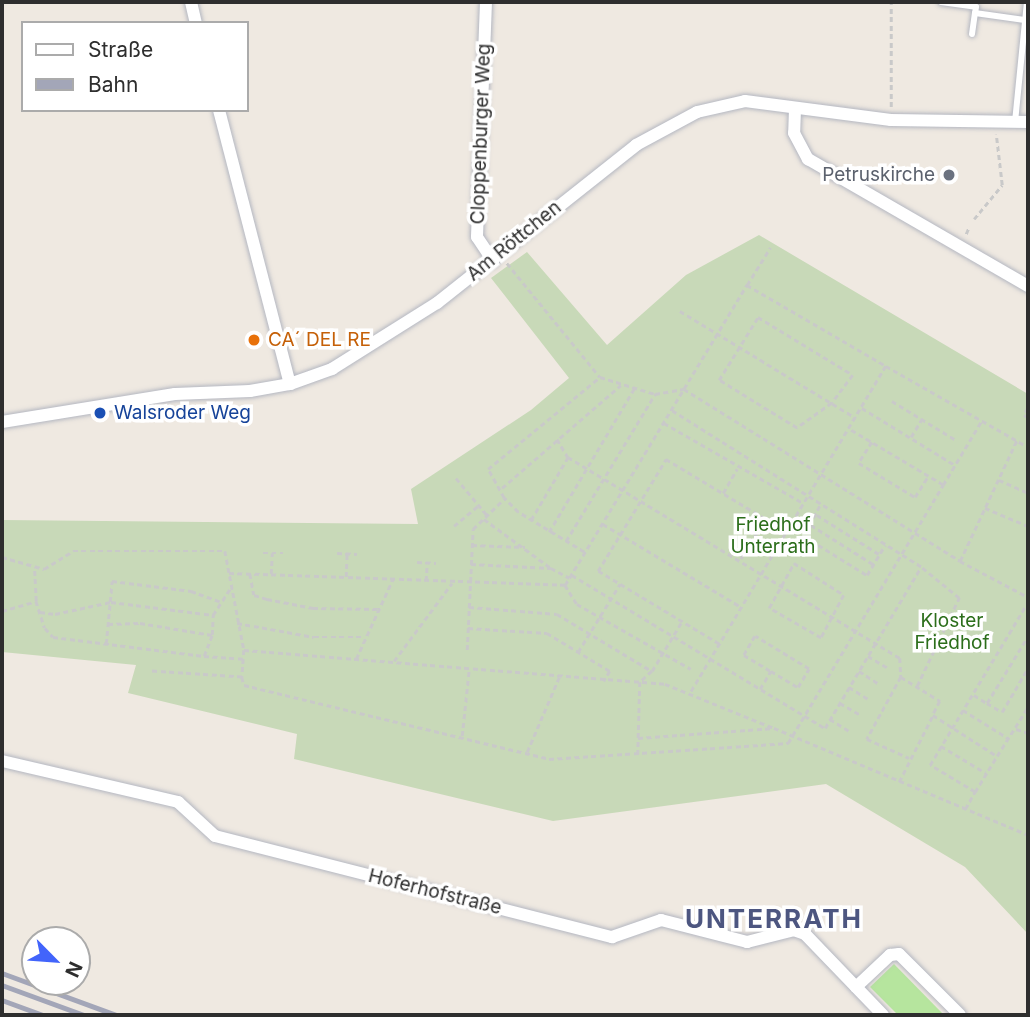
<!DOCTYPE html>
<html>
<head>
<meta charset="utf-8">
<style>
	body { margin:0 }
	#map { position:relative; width:1030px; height:1017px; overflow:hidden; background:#efe9e1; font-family:Inter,sans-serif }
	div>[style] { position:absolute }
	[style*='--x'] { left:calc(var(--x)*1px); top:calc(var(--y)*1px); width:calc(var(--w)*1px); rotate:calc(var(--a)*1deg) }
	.green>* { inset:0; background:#b6e59e }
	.cemetery>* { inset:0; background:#c8d9b8 }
	.path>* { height:2.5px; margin-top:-1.25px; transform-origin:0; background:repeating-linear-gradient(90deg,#c9c9c9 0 5px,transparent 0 8.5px) }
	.roads { filter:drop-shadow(0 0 2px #b4b7c1) drop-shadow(0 0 2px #b4b7c1) }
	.lane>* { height:6px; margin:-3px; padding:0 3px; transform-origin:3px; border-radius:3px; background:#fff }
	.street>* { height:12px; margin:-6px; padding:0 6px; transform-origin:6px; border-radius:6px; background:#fff }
	.rail>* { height:4.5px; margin:-2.25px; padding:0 2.25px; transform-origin:2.25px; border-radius:2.25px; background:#a3a6b8 }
	.dots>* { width:19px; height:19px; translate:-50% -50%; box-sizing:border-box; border:4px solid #fff; border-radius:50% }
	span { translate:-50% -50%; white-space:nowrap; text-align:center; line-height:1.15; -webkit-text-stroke:7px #fff; paint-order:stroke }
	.street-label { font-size:19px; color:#2e2e2e }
	.worship-label { font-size:19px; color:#5b616d }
	.right { translate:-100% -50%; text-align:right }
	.food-label { font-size:19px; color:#c56008 }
	.left { translate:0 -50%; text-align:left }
	.transit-label { font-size:19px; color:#164399 }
	.park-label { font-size:19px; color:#2c6e1b }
	.district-label { font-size:26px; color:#4d5680; font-weight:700; letter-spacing:2px }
	.frame { position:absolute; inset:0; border:4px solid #2e2e2e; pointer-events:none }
	.legend { position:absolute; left:21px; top:21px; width:228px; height:91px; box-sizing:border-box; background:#fff; border:2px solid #ababab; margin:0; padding:9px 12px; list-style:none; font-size:21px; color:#2e2e2e }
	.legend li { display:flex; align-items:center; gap:14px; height:35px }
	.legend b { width:35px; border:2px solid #ababab }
	.north { position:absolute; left:21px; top:926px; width:70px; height:70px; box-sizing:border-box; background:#fff; border:2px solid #ababab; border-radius:50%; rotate:115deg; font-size:19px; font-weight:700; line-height:28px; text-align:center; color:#2e2e2e }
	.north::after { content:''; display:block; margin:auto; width:24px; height:32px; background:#4264fb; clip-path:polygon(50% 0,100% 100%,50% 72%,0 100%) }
</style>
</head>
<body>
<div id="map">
	<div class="green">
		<div style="clip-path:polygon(894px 964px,944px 1015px,898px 1015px,870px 987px)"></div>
	</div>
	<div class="cemetery">
		<div style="clip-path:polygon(759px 235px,1028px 394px,1028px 934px,965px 867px,826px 784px,553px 821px,294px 759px,297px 734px,128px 693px,136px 665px,2px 652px,2px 520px,418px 524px,411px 489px,531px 410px,569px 378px,491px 278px,527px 252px,607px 345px,686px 275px)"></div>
	</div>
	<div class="path">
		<div style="--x:891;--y:107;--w:105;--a:-90"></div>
		<div style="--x:974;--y:219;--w:44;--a:-50.5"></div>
		<div style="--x:1002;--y:185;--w:51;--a:-96.7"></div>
		<div style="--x:966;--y:234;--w:8;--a:-67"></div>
		<div style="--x:507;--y:263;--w:147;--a:50.8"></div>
		<div style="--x:600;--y:377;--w:58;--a:17.2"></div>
		<div style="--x:655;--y:394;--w:29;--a:-10"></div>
		<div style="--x:684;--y:389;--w:325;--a:31.9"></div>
		<div style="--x:960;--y:561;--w:77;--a:27.9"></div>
		<div style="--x:747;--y:285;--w:44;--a:-58.1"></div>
		<div style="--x:680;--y:311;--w:206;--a:31.3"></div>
		<div style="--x:758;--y:317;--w:111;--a:31.4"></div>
		<div style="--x:853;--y:375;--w:35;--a:127"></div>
		<div style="--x:832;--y:403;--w:43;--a:144.5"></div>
		<div style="--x:797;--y:428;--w:92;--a:-148.4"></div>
		<div style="--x:719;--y:380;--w:74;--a:-58.2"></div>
		<div style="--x:886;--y:366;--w:163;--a:29.7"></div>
		<div style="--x:892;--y:401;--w:75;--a:31.4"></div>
		<div style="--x:862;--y:408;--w:109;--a:31.5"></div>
		<div style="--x:1028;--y:408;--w:8;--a:120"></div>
		<div style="--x:1024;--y:415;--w:4;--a:27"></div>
		<div style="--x:664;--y:423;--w:160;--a:29.9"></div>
		<div style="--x:911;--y:437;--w:21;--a:-59"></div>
		<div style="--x:557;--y:439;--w:21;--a:59"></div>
		<div style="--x:568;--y:457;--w:388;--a:31.2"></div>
		<div style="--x:900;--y:658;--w:19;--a:87"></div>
		<div style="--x:901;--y:677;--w:71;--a:118.7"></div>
		<div style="--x:867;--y:739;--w:46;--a:24.3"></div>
		<div style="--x:872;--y:442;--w:25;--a:122"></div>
		<div style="--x:859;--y:463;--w:66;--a:31.3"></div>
		<div style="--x:915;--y:497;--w:25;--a:-58"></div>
		<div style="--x:456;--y:478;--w:48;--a:50"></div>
		<div style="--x:999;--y:480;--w:32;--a:24"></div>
		<div style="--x:943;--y:485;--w:76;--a:-59"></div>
		<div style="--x:502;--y:488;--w:157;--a:-40.9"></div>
		<div style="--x:723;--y:493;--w:28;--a:-60"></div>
		<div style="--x:820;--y:506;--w:34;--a:118"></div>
		<div style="--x:804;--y:536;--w:74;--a:31.8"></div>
		<div style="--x:867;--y:575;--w:35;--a:-59"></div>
		<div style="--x:985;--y:508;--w:47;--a:22.7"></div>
		<div style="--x:817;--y:515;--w:73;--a:32.2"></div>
		<div style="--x:484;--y:519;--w:83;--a:36.2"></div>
		<div style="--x:531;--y:520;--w:73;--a:-59.6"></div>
		<div style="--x:603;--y:524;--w:161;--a:31"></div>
		<div style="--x:811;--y:525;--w:73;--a:32.2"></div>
		<div style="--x:454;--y:526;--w:33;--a:-40"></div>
		<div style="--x:549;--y:532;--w:169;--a:-59.3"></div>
		<div style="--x:566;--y:541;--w:172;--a:-58.8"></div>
		<div style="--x:472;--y:545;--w:53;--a:2.2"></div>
		<div style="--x:584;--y:552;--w:77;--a:-148.8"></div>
		<div style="--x:518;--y:512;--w:20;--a:-135"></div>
		<div style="--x:504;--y:498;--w:33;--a:-119"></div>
		<div style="--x:488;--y:469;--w:145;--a:-39.4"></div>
		<div style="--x:263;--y:553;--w:20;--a:0"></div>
		<div style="--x:337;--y:553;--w:20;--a:3"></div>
		<div style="--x:2;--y:557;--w:44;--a:15.9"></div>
		<div style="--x:44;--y:569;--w:34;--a:-32"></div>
		<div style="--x:73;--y:551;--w:152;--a:0"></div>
		<div style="--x:225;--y:551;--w:101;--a:79.1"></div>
		<div style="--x:244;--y:650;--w:27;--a:94"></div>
		<div style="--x:242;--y:677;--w:91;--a:-176.2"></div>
		<div style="--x:960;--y:561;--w:134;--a:-64.8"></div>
		<div style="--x:417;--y:562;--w:19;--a:3"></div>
		<div style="--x:794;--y:563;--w:59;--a:32.6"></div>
		<div style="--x:844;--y:595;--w:49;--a:118.1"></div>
		<div style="--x:821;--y:638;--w:60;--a:-150"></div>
		<div style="--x:769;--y:608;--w:51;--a:-60.9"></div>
		<div style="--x:471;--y:564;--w:80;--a:2.9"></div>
		<div style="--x:551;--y:568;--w:21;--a:28"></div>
		<div style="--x:229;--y:573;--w:336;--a:2"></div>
		<div style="--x:250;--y:574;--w:21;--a:79"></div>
		<div style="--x:254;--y:595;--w:14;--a:17"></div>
		<div style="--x:267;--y:599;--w:47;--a:11.1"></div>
		<div style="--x:313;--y:608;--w:65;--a:0.9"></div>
		<div style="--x:271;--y:574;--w:21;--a:-87"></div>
		<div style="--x:572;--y:575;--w:296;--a:31.2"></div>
		<div style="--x:825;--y:728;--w:187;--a:-59.2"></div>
		<div style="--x:921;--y:567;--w:294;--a:-147.9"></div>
		<div style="--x:346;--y:577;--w:24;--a:-88"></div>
		<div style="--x:426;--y:581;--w:18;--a:-87"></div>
		<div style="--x:565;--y:585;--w:351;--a:-58.8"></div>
		<div style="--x:747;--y:285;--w:161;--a:30.2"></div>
		<div style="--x:886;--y:366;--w:380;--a:120.9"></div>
		<div style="--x:565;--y:585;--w:22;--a:58"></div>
		<div style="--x:577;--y:604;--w:131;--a:29.7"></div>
		<div style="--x:36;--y:601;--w:28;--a:72"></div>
		<div style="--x:45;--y:628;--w:12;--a:48"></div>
		<div style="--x:53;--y:637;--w:152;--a:7.2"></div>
		<div style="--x:204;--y:656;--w:22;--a:-69"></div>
		<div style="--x:212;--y:635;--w:20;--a:-87"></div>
		<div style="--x:213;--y:615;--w:31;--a:-57"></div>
		<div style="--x:469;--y:607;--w:88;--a:4.5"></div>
		<div style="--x:557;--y:614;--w:111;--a:31"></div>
		<div style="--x:652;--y:671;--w:16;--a:137"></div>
		<div style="--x:640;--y:682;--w:72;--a:91.6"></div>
		<div style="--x:2;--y:611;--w:35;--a:-16"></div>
		<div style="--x:36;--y:601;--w:34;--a:-93"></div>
		<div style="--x:40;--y:612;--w:15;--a:8"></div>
		<div style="--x:55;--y:614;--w:57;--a:-12.1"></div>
		<div style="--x:111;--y:602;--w:103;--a:7.3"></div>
		<div style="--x:237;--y:623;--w:78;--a:10.3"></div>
		<div style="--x:314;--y:637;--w:51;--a:0"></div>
		<div style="--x:108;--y:624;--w:32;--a:-2"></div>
		<div style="--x:140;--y:623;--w:73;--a:9.5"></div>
		<div style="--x:468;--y:628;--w:79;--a:3.6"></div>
		<div style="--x:547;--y:633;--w:74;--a:31.1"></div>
		<div style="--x:610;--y:671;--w:12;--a:121"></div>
		<div style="--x:106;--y:644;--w:63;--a:-84.6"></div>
		<div style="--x:112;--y:581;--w:80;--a:7.2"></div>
		<div style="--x:191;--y:591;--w:32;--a:20"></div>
		<div style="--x:719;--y:644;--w:141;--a:-148.9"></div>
		<div style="--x:598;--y:571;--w:131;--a:-58.7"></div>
		<div style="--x:666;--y:459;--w:117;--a:31"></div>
		<div style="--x:766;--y:519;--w:47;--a:122"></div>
		<div style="--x:244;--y:650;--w:422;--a:4.6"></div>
		<div style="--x:665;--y:684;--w:118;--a:22"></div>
		<div style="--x:467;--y:650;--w:121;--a:-87.2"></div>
		<div style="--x:473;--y:529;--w:43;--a:-44.1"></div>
		<div style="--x:578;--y:652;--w:80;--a:-58.3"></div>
		<div style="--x:204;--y:656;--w:39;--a:4"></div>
		<div style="--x:868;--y:656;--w:23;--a:31"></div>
		<div style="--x:356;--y:659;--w:88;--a:-65.2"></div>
		<div style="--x:394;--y:661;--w:97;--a:-53.4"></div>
		<div style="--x:652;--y:671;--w:58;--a:-59"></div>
		<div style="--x:859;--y:671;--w:24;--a:33"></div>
		<div style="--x:242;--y:677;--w:8;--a:76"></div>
		<div style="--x:244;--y:685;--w:314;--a:13.6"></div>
		<div style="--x:549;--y:759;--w:240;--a:-3.8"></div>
		<div style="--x:788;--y:743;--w:301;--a:-59"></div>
		<div style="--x:943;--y:485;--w:109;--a:-149.2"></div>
		<div style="--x:901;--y:677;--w:46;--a:31.6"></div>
		<div style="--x:940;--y:701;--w:16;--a:117"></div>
		<div style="--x:933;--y:715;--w:76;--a:32.6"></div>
		<div style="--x:997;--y:756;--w:58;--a:-57.7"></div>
		<div style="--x:917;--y:686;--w:98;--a:-64.5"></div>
		<div style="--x:959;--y:598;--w:49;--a:-140.8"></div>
		<div style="--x:849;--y:687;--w:25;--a:32"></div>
		<div style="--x:760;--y:689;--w:21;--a:-59"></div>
		<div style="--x:771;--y:671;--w:31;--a:31"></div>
		<div style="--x:798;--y:687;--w:21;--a:-59"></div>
		<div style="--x:809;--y:669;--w:63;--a:-148.6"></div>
		<div style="--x:755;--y:636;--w:22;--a:120"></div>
		<div style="--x:744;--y:655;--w:31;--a:31"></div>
		<div style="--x:974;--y:695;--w:15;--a:32"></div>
		<div style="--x:987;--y:703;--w:79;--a:-58.5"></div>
		<div style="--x:840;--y:703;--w:24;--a:30"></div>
		<div style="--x:987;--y:703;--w:17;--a:31"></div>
		<div style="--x:1002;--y:712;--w:51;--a:-59.4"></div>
		<div style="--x:963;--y:710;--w:53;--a:31.9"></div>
		<div style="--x:830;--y:719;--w:25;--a:32"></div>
		<div style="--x:1016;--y:729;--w:13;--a:18"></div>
		<div style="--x:462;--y:736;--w:67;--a:-84"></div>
		<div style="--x:638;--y:738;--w:136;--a:-4.2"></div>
		<div style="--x:774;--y:728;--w:276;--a:22.8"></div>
		<div style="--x:941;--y:746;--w:52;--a:31"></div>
		<div style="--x:527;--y:752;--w:84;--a:-66.8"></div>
		<div style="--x:899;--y:782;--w:75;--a:-63.1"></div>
		<div style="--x:975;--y:792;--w:42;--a:-58.6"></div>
		<div style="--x:965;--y:809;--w:20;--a:-60"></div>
		<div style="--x:975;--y:792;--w:52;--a:-149"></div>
		<div style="--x:930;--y:765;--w:190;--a:-59"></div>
	</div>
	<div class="roads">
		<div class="lane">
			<div style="--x:941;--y:2;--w:35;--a:8"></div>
			<div style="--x:976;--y:7;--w:6;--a:99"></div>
			<div style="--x:972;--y:34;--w:21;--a:-82"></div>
			<div style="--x:975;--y:13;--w:50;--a:8"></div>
			<div style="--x:1015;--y:122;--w:121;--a:-84.3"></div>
		</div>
		<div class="street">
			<div style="--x:191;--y:2;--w:22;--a:77"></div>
			<div style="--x:486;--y:2;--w:235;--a:92.2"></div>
			<div style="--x:477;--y:237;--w:29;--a:56"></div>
			<div style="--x:795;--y:109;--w:24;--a:92"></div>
			<div style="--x:794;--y:133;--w:30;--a:62"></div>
			<div style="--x:808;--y:159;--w:254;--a:30"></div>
			<div style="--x:219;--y:110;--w:283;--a:75.5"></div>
			<div style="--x:2;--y:422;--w:175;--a:-9.2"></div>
			<div style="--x:175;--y:394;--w:75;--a:-2.3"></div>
			<div style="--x:250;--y:391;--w:41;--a:-9.9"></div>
			<div style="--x:290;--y:384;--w:45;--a:-19.7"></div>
			<div style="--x:332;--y:369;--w:124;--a:-32.2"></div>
			<div style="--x:437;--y:303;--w:254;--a:-38.4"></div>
			<div style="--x:636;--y:145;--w:69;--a:-28.4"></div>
			<div style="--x:697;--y:112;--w:49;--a:-12.9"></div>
			<div style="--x:745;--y:101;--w:147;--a:7.4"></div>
			<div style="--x:891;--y:120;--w:137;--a:0.8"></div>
			<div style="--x:2;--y:761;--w:181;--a:13.1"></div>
			<div style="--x:178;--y:802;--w:50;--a:42.6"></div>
			<div style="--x:215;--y:836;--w:410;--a:14.3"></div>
			<div style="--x:612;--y:937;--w:52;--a:-19.1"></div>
			<div style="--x:661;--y:920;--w:89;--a:14.3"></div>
			<div style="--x:747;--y:942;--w:49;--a:-14.3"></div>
			<div style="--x:794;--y:930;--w:12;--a:20"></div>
			<div style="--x:805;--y:934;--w:74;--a:46.1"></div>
			<div style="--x:856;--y:987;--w:47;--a:-43.3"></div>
			<div style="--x:890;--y:955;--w:9;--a:-6"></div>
			<div style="--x:899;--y:954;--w:86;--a:45"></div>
			<div style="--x:856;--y:987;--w:39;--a:46"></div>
		</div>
	</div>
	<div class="rail">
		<div style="--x:2;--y:973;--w:121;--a:20.2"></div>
		<div style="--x:2;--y:985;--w:87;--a:20.1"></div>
		<div style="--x:2;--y:1000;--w:44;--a:20.1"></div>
	</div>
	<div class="dots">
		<div style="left:949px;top:175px;background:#6b7280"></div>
		<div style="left:254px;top:340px;background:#e8710a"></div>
		<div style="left:100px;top:413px;background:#1a4fb4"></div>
	</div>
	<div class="street-label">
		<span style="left:481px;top:134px;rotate:-88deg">Cloppenburger Weg</span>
		<span style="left:514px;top:241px;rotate:-39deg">Am Röttchen</span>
		<span style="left:435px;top:892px;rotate:14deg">Hoferhofstraße</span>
	</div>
	<div class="worship-label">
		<span class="right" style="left:935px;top:175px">Petruskirche</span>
	</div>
	<div class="food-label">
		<span class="left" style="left:268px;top:340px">CA´ DEL RE</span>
	</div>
	<div class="transit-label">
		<span class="left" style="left:114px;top:413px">Walsroder Weg</span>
	</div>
	<div class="park-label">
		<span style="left:773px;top:536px">Friedhof<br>Unterrath</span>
		<span style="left:952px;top:632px">Kloster<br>Friedhof</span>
	</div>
	<div class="district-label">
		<span style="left:774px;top:919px">UNTERRATH</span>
	</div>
	<div class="frame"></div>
	<ul class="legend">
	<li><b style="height:9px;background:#fff"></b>Straße</li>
	<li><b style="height:9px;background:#a3a6b8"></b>Bahn</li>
	</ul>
	<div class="north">N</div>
</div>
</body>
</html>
